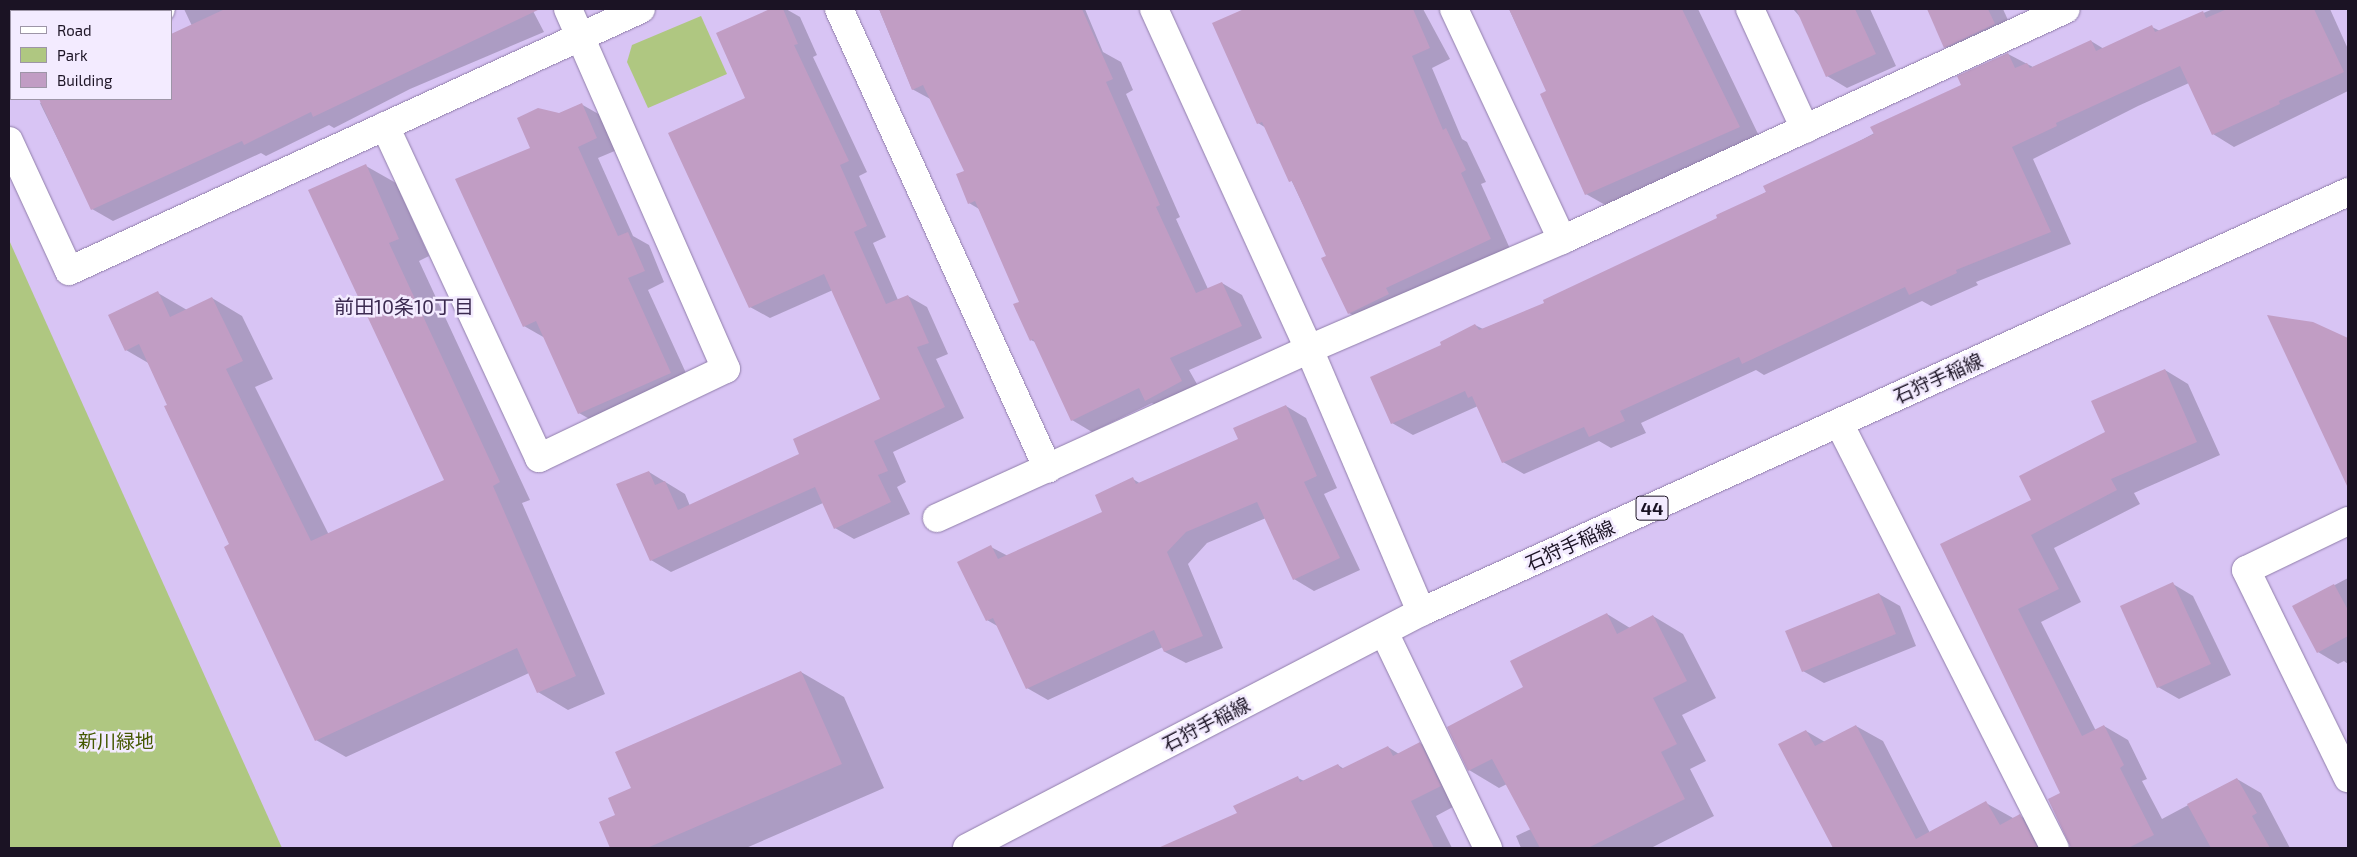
<!DOCTYPE html>
<html>
<head>
<meta charset="utf-8">
<style>
	body { margin:0 }
	#map { position:relative; width:2357px; height:857px; overflow:hidden; background:#d8c4f4; font-family:"Exo 2","Noto Sans JP",sans-serif }
	div>[style] { position:absolute }
	[style*='--x'] { left:calc(var(--x)*1px); top:calc(var(--y)*1px); width:calc(var(--w)*1px); rotate:calc(var(--a)*1deg) }
	.green>* { inset:0; background:#afc781 }
	.shadow>* { inset:0; background:#0003 }
	.building>* { inset:0; background:#c19dc4 }
	.roads { filter:drop-shadow(0 0 1px #907eaa) drop-shadow(0 0 1px #907eaa) }
	.street>* { height:28px; margin:-14px; padding:0 14px; transform-origin:14px; border-radius:14px; background:#fff }
	.primary>* { height:28px; margin:-14px; padding:0 14px; transform-origin:14px; border-radius:14px; background:#fff }
	span { translate:-50% -50%; white-space:nowrap; text-align:center; line-height:1.15; -webkit-text-stroke:5px #f3ebff; paint-order:stroke }
	.shield-label span { padding:1px 4px; background:#f3ebff; border:1px solid; border-radius:4px; -webkit-text-stroke-width:0 }
	.shield-label { font-size:18px; color:#1b1324; font-weight:700 }
	.street-label { font-size:19px; color:#1b1324 }
	.park-label { font-size:19px; color:#445800 }
	.neighbourhood-label { font-size:20px; color:#3c2b51 }
	.frame { position:absolute; inset:0; border:10px solid #1b1324; pointer-events:none }
	.legend { position:absolute; left:10px; top:10px; width:162px; height:90px; box-sizing:border-box; background:#f3ebff; border:1px solid #9d95a7; margin:0; padding:6px 9px; list-style:none; font-size:15px; color:#1b1324 }
	.legend li { display:flex; align-items:center; gap:10px; height:25px }
	.legend b { width:25px; border:1px solid #9d95a7 }
</style>
</head>
<body>
<div id="map">
	<div class="green">
		<div style="clip-path:polygon(701px 16px,727px 74px,648px 108px,627px 62px,632px 45px)"></div>
		<div style="clip-path:polygon(9px 240px,282px 848px,9px 848px)"></div>
	</div>
	<div class="shadow">
		<div style="clip-path:polygon(9px 9px,99px 9px,11px 14px)"></div>
		<div style="clip-path:polygon(184px 9px,532px 9px,544px 32px,410px 89px,334px 128px,329px 125px,266px 156px,261px 153px,113px 221px,92px 209px,40px 103px,48px 99px,171px 99px,192px 26px)"></div>
		<div style="clip-path:polygon(773px 9px,786px 9px,800px 17px,817px 55px,813px 57px,867px 172px,859px 176px,886px 237px,873px 243px,898px 300px,908px 296px,927px 307px,948px 354px,936px 359px,964px 418px,893px 452px,906px 482px,897px 487px,910px 514px,854px 539px,835px 528px,823px 503px,671px 572px,651px 560px,649px 472px,685px 494px,690px 506px,801px 454px,882px 400px,833px 290px,770px 318px,750px 307px,747px 98px,718px 34px)"></div>
		<div style="clip-path:polygon(879px 9px,1085px 9px,1103px 52px,1121px 62px,1133px 90px,1126px 94px,1180px 217px,1176px 219px,1208px 289px,1222px 283px,1242px 295px,1262px 338px,1189px 370px,1202px 393px,1167px 412px,1152px 403px,1092px 432px,1072px 420px,1037px 343px,1031px 340px,1021px 302px,979px 209px,969px 203px,966px 172px,932px 100px,912px 89px)"></div>
		<div style="clip-path:polygon(1247px 9px,1423px 9px,1450px 59px,1432px 68px,1462px 139px,1467px 142px,1486px 182px,1481px 184px,1511px 251px,1370px 325px,1349px 313px,1328px 256px,1266px 128px,1258px 123px,1214px 24px)"></div>
		<div style="clip-path:polygon(1509px 9px,1698px 9px,1760px 138px,1607px 206px,1586px 194px,1548px 92px)"></div>
		<div style="clip-path:polygon(1793px 9px,1870px 9px,1896px 66px,1847px 88px,1827px 76px,1801px 18px)"></div>
		<div style="clip-path:polygon(1928px 9px,2003px 9px,2015px 36px,1966px 59px,1945px 47px)"></div>
		<div style="clip-path:polygon(2213px 9px,2330px 9px,2348px 49px,2348px 91px,2234px 147px,2213px 134px,2189px 83px,2138px 106px,2033px 159px,2071px 244px,1976px 282px,1978px 285px,1931px 306px,1922px 301px,1764px 375px,1756px 370px,1641px 423px,1646px 433px,1611px 448px,1599px 441px,1524px 474px,1503px 462px,1478px 406px,1413px 435px,1392px 423px,1443px 345px,1475px 325px,1483px 329px,1546px 303px,1719px 218px,1962px 85px,2008px 54px,2033px 67px,2091px 41px,2104px 49px,2152px 27px,2160px 31px)"></div>
		<div style="clip-path:polygon(581px 104px,602px 116px,617px 150px,598px 158px,633px 236px,649px 245px,664px 282px,648px 290px,691px 384px,600px 425px,579px 413px,545px 338px,524px 326px,532px 148px,559px 114px)"></div>
		<div style="clip-path:polygon(366px 166px,396px 183px,429px 256px,419px 261px,530px 500px,522px 503px,605px 694px,568px 710px,538px 692px,529px 673px,346px 757px,316px 740px,150px 364px,126px 350px,158px 293px,187px 310px,212px 298px,242px 316px,273px 379px,255px 387px,329px 535px,445px 481px)"></div>
		<div style="clip-path:polygon(2345px 338px,2348px 340px,2348px 475px,2342px 471px)"></div>
		<div style="clip-path:polygon(2165px 370px,2188px 384px,2220px 455px,2134px 493px,2140px 504px,2054px 548px,2081px 602px,2041px 622px,2096px 731px,2104px 726px,2128px 740px,2147px 779px,2142px 781px,2162px 819px,2237px 779px,2261px 793px,2290px 848px,2081px 848px,2062px 793px,1942px 545px,2033px 500px,2107px 433px)"></div>
		<div style="clip-path:polygon(1286px 406px,1306px 418px,1337px 488px,1324px 494px,1360px 570px,1314px 591px,1294px 579px,1266px 518px,1207px 543px,1188px 564px,1223px 648px,1186px 663px,1165px 652px,1163px 647px,1048px 700px,1027px 688px,999px 627px,987px 620px,991px 547px,1008px 556px,1104px 512px,1133px 479px,1141px 484px,1240px 440px)"></div>
		<div style="clip-path:polygon(2348px 578px,2348px 664px,2344px 661px,2338px 664px,2318px 652px,2293px 607px)"></div>
		<div style="clip-path:polygon(2173px 584px,2193px 596px,2231px 675px,2179px 699px,2158px 687px)"></div>
		<div style="clip-path:polygon(1879px 594px,1900px 606px,1916px 646px,1824px 683px,1803px 671px)"></div>
		<div style="clip-path:polygon(1607px 614px,1630px 628px,1653px 616px,1683px 634px,1716px 698px,1682px 715px,1706px 761px,1690px 769px,1714px 816px,1651px 848px,1521px 848px,1516px 836px,1531px 829px,1507px 784px,1499px 788px,1469px 770px,1449px 728px,1525px 688px)"></div>
		<div style="clip-path:polygon(801px 672px,844px 697px,884px 788px,746px 848px,612px 848px,601px 823px,617px 815px)"></div>
		<div style="clip-path:polygon(1856px 726px,1883px 741px,1930px 833px,1986px 803px,2013px 818px,2020px 816px,2047px 831px,2056px 848px,1834px 848px,1780px 745px,1806px 731px,1825px 742px)"></div>
		<div style="clip-path:polygon(1420px 743px,1445px 758px,1466px 800px,1436px 816px,1452px 848px,1208px 848px,1200px 831px,1238px 814px,1298px 778px,1304px 781px,1338px 765px,1344px 769px,1388px 747px,1399px 754px)"></div>
	</div>
	<div class="building">
		<div style="clip-path:polygon(225px 9px,540px 9px,313px 117px,311px 112px,244px 145px,242px 141px,91px 210px,39px 99px,171px 99px,171px 34px)"></div>
		<div style="clip-path:polygon(770px 9px,783px 9px,798px 44px,794px 45px,849px 161px,840px 165px,867px 226px,854px 232px,886px 304px,908px 295px,929px 343px,917px 347px,945px 407px,874px 441px,888px 471px,878px 475px,891px 502px,834px 529px,815px 487px,650px 561px,616px 484px,649px 471px,655px 485px,665px 481px,678px 510px,799px 454px,793px 439px,880px 399px,824px 274px,749px 308px,668px 133px,745px 98px,716px 33px)"></div>
		<div style="clip-path:polygon(879px 9px,1082px 9px,1113px 79px,1106px 82px,1160px 205px,1156px 207px,1196px 293px,1222px 282px,1242px 326px,1170px 358px,1182px 381px,1145px 401px,1139px 388px,1071px 421px,1033px 339px,1030px 341px,1013px 304px,1019px 302px,975px 201px,968px 204px,956px 174px,964px 171px,923px 85px,912px 90px)"></div>
		<div style="clip-path:polygon(1244px 9px,1413px 9px,1430px 48px,1412px 56px,1443px 130px,1446px 128px,1466px 170px,1461px 173px,1491px 239px,1386px 288px,1389px 294px,1348px 314px,1321px 258px,1326px 256px,1292px 181px,1289px 182px,1262px 122px,1257px 124px,1212px 23px)"></div>
		<div style="clip-path:polygon(1509px 9px,1682px 9px,1740px 127px,1585px 195px,1540px 94px,1546px 91px)"></div>
		<div style="clip-path:polygon(1796px 9px,1855px 9px,1876px 54px,1826px 77px)"></div>
		<div style="clip-path:polygon(1927px 9px,1988px 9px,1995px 24px,1944px 48px)"></div>
		<div style="clip-path:polygon(2227px 9px,2314px 9px,2344px 72px,2279px 101px,2280px 104px,2212px 135px,2180px 66px,2056px 123px,2057px 126px,2012px 147px,2051px 232px,1956px 270px,1957px 273px,1909px 295px,1905px 287px,1742px 364px,1739px 357px,1620px 411px,1625px 421px,1589px 437px,1584px 427px,1502px 463px,1472px 396px,1468px 398px,1465px 391px,1391px 424px,1370px 377px,1441px 345px,1440px 342px,1475px 324px,1479px 330px,1544px 303px,1543px 300px,1717px 218px,1716px 215px,1766px 192px,1763px 186px,1874px 134px,1870px 127px,1961px 85px,1957px 76px,2008px 53px,2015px 68px,2027px 63px,2030px 68px,2091px 40px,2096px 51px,2152px 25px,2155px 32px,2203px 11px,2206px 18px)"></div>
		<div style="clip-path:polygon(582px 103px,597px 138px,578px 147px,618px 236px,628px 232px,645px 271px,628px 278px,671px 373px,578px 414px,536px 321px,523px 327px,455px 179px,530px 148px,517px 118px,538px 108px,559px 113px)"></div>
		<div style="clip-path:polygon(366px 164px,399px 239px,389px 243px,500px 482px,493px 486px,576px 676px,537px 693px,517px 648px,315px 741px,224px 547px,229px 544px,164px 406px,167px 405px,139px 344px,125px 351px,108px 315px,158px 291px,170px 317px,212px 297px,243px 361px,226px 369px,311px 541px,444px 480px,308px 190px)"></div>
		<div style="clip-path:polygon(2267px 315px,2313px 322px,2348px 338px,2348px 488px)"></div>
		<div style="clip-path:polygon(2165px 369px,2197px 442px,2111px 479px,2117px 490px,2031px 535px,2059px 589px,2018px 609px,2082px 736px,2104px 725px,2124px 765px,2120px 768px,2154px 835px,2128px 848px,2071px 848px,2048px 799px,2060px 793px,1940px 544px,2031px 500px,2019px 476px,2105px 432px,2091px 401px)"></div>
		<div style="clip-path:polygon(1286px 405px,1317px 476px,1304px 482px,1340px 558px,1293px 580px,1257px 502px,1186px 532px,1167px 552px,1203px 636px,1164px 652px,1154px 630px,1026px 689px,993px 618px,986px 621px,957px 562px,991px 545px,998px 559px,1102px 512px,1095px 495px,1133px 477px,1136px 484px,1238px 439px,1233px 428px)"></div>
		<div style="clip-path:polygon(2173px 582px,2211px 664px,2157px 688px,2120px 606px)"></div>
		<div style="clip-path:polygon(2334px 584px,2348px 610px,2348px 636px,2317px 653px,2292px 606px)"></div>
		<div style="clip-path:polygon(1879px 593px,1896px 634px,1802px 672px,1785px 631px)"></div>
		<div style="clip-path:polygon(1607px 613px,1617px 634px,1653px 615px,1687px 681px,1653px 698px,1677px 744px,1661px 752px,1685px 799px,1588px 848px,1540px 848px,1492px 759px,1468px 771px,1447px 727px,1523px 687px,1510px 661px)"></div>
		<div style="clip-path:polygon(801px 671px,842px 764px,647px 848px,610px 848px,599px 822px,615px 815px,608px 798px,631px 788px,615px 752px)"></div>
		<div style="clip-path:polygon(1856px 725px,1916px 839px,1986px 801px,2000px 825px,2020px 814px,2038px 848px,1833px 848px,1778px 744px,1806px 730px,1815px 746px)"></div>
		<div style="clip-path:polygon(1420px 742px,1441px 786px,1411px 801px,1434px 848px,1158px 848px,1237px 813px,1233px 806px,1298px 776px,1300px 782px,1338px 764px,1341px 769px,1388px 746px,1393px 756px)"></div>
		<div style="clip-path:polygon(2237px 778px,2257px 813px,2252px 816px,2270px 848px,2211px 848px,2187px 804px)"></div>
	</div>
	<div class="roads">
		<div class="street">
			<div style="--x:839;--y:9;--w:505;--a:65.57"></div>
			<div style="--x:1154;--y:9;--w:374;--a:65.5"></div>
			<div style="--x:1309;--y:349;--w:286;--a:66.9"></div>
			<div style="--x:1454;--y:9;--w:255;--a:64.9"></div>
			<div style="--x:1750;--y:9;--w:132;--a:65.4"></div>
			<div style="--x:155;--y:11;--w:6;--a:-18"></div>
			<div style="--x:9;--y:78;--w:2;--a:-27"></div>
			<div style="--x:385;--y:126;--w:366;--a:65.1"></div>
			<div style="--x:539;--y:458;--w:207;--a:-25.5"></div>
			<div style="--x:726;--y:369;--w:393;--a:-113.7"></div>
			<div style="--x:9;--y:141;--w:143;--a:65.2"></div>
			<div style="--x:69;--y:271;--w:629;--a:-24.61"></div>
			<div style="--x:1839;--y:423;--w:477;--a:63.1"></div>
			<div style="--x:937;--y:518;--w:409;--a:-24.4"></div>
			<div style="--x:1309;--y:349;--w:275;--a:-23.3"></div>
			<div style="--x:1562;--y:240;--w:554;--a:-24.62"></div>
			<div style="--x:2348;--y:521;--w:113;--a:154.3"></div>
			<div style="--x:2246;--y:570;--w:232;--a:63.9"></div>
			<div style="--x:1384;--y:632;--w:240;--a:64.3"></div>
		</div>
		<div class="primary">
			<div style="--x:967;--y:848;--w:512;--a:-27.47"></div>
			<div style="--x:1421;--y:612;--w:1018;--a:-24.37"></div>
		</div>
	</div>
	<div class="shield-label">
		<span style="left:1652px;top:508px">44</span>
	</div>
	<div class="street-label">
		<span style="left:1938px;top:378px;rotate:-24deg">石狩手稲線</span>
		<span style="left:1570px;top:545px;rotate:-24deg">石狩手稲線</span>
		<span style="left:1206px;top:724px;rotate:-27deg">石狩手稲線</span>
	</div>
	<div class="park-label">
		<span style="left:116px;top:741px">新川緑地</span>
	</div>
	<div class="neighbourhood-label">
		<span style="left:404px;top:306px">前田10条10丁目</span>
	</div>
	<div class="frame"></div>
	<ul class="legend">
	<li><b style="height:6px;background:#fff"></b>Road</li>
	<li><b style="height:14px;background:#afc781"></b>Park</li>
	<li><b style="height:14px;background:#c19dc4"></b>Building</li>
	</ul>
</div>
</body>
</html>
